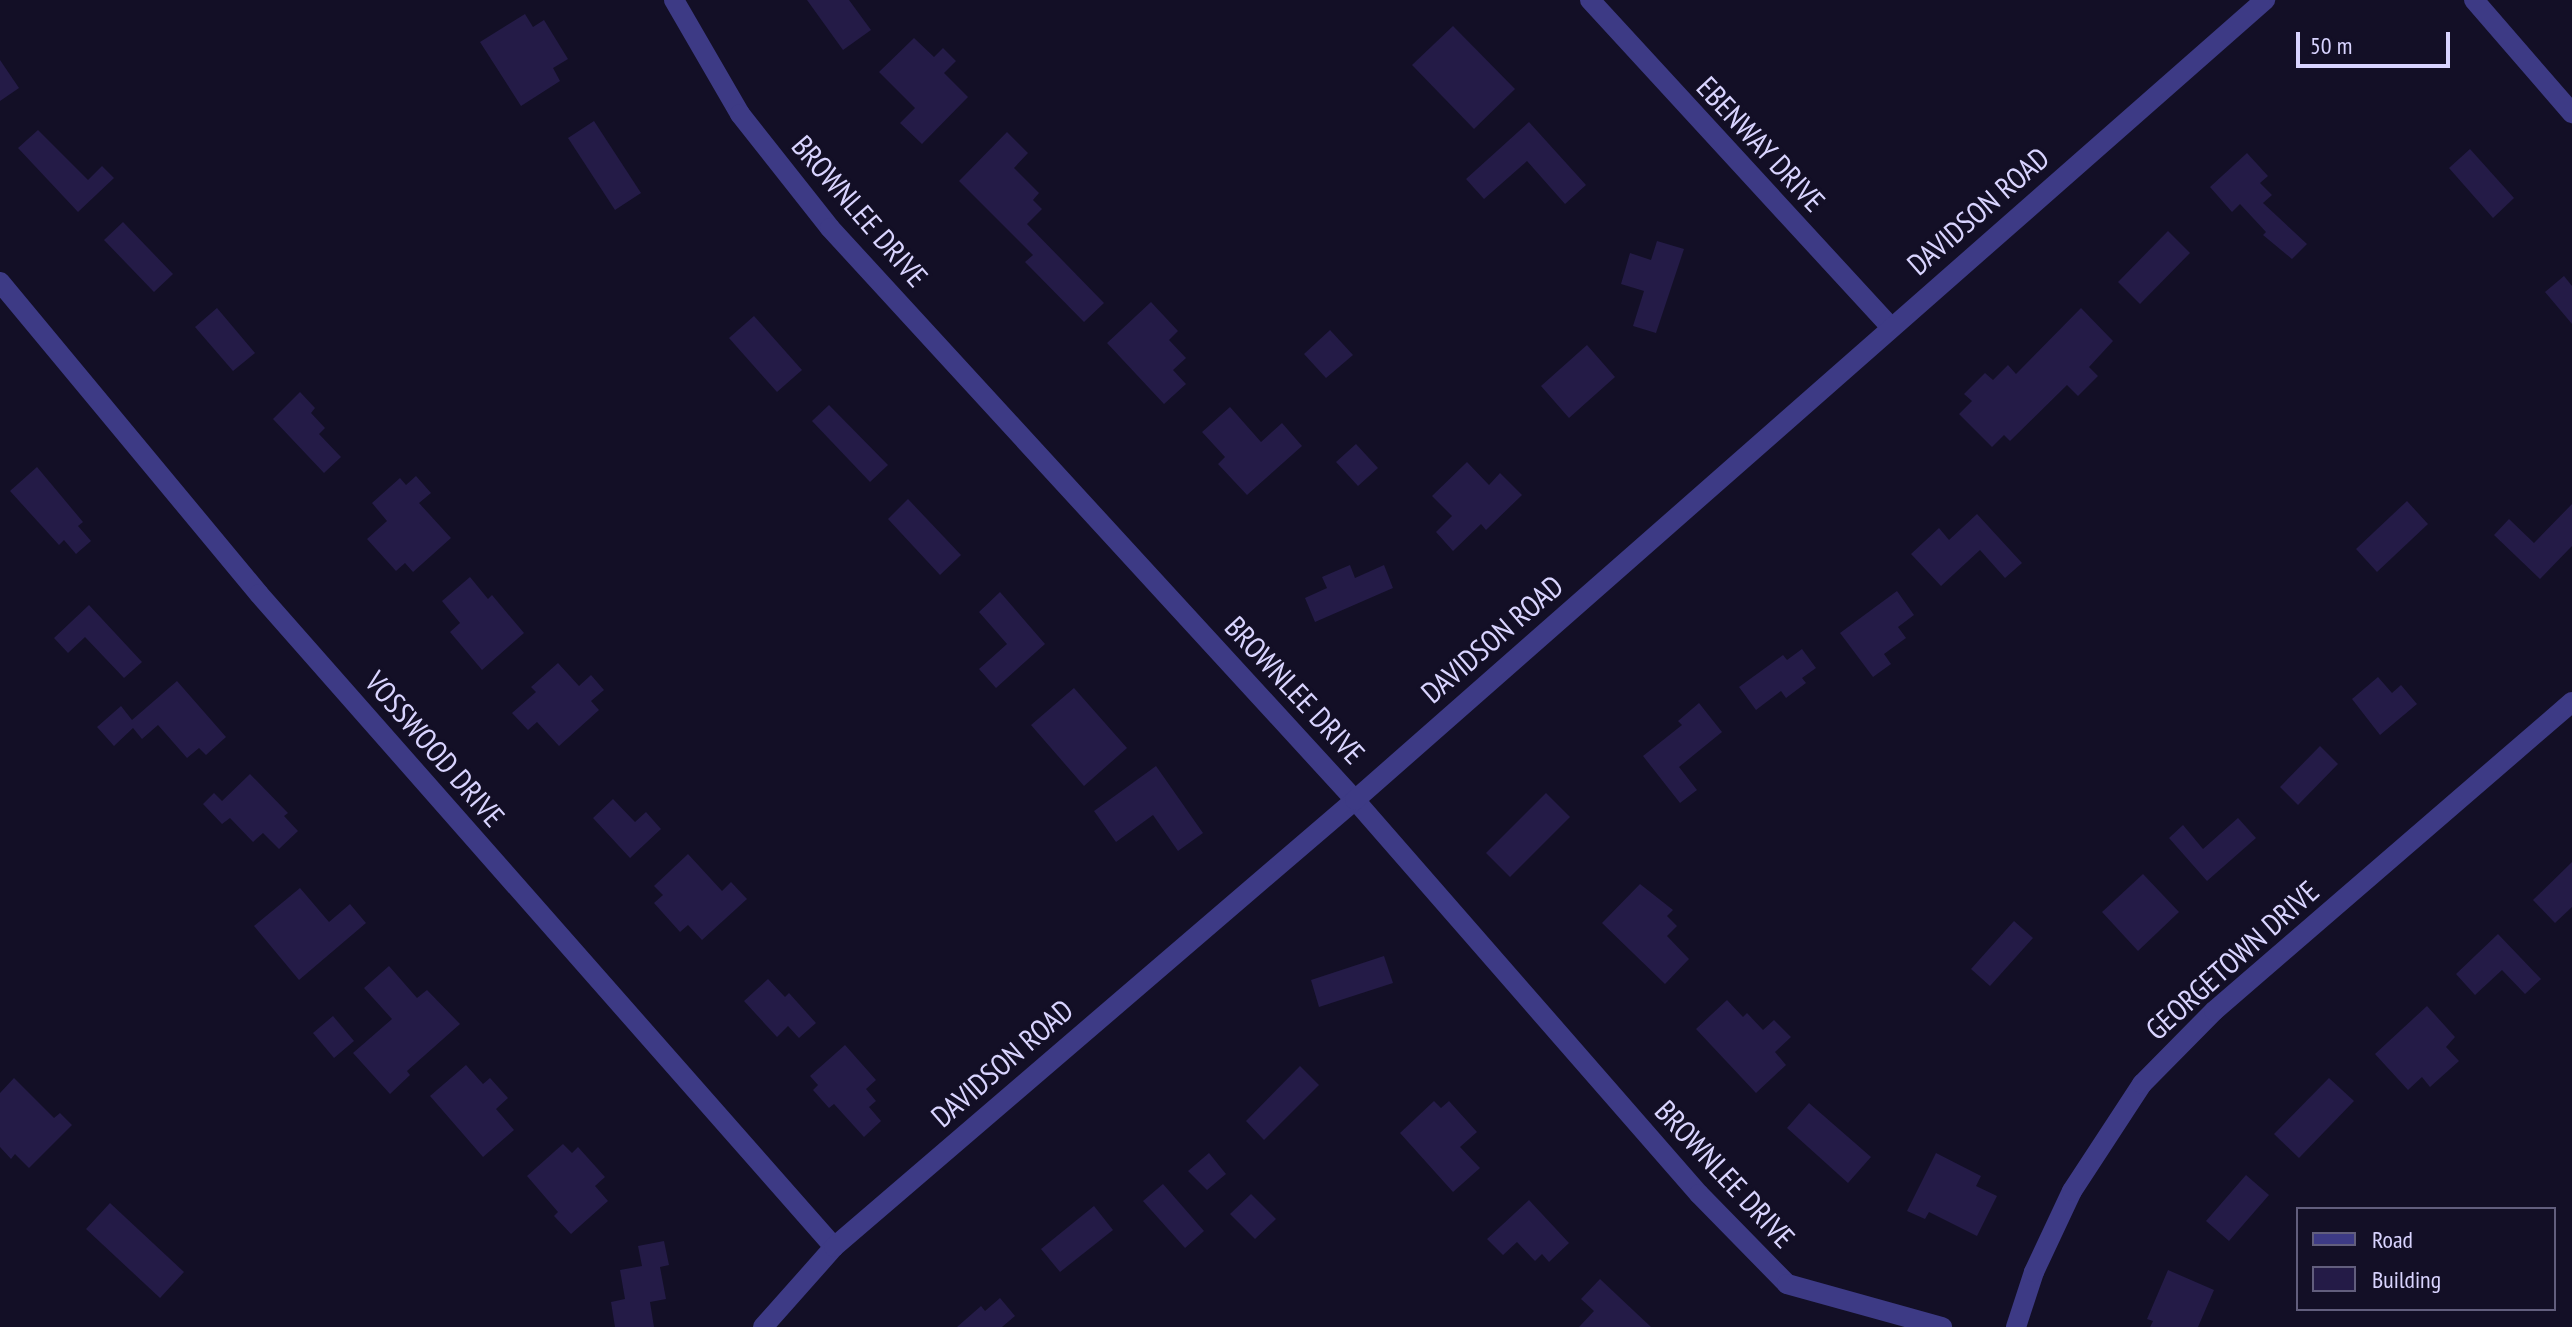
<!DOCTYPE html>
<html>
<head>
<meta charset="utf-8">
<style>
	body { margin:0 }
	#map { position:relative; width:2572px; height:1327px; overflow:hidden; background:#130f26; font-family:"PT Sans Narrow",sans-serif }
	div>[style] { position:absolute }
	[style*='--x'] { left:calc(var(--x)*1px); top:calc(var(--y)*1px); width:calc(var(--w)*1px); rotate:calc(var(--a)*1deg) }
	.building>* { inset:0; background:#241b47 }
	.minor>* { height:20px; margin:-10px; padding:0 10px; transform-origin:10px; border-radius:10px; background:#3d3a85 }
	span { translate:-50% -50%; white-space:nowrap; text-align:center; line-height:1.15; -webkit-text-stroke:6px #130f26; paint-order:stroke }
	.street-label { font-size:30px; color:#d9d4ff }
	.legend { position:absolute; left:2296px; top:1207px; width:260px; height:104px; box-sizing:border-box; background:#130f26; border:2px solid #625e7d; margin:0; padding:10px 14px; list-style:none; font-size:24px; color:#d9d4ff }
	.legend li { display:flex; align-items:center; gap:16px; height:40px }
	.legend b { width:40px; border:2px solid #625e7d }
	.scale { position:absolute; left:2296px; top:32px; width:154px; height:36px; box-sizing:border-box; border:4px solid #d9d4ff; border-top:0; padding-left:10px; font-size:24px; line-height:28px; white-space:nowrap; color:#d9d4ff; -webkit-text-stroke:6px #130f26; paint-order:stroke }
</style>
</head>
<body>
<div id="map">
	<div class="building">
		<div style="clip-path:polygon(807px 0,849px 0,871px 30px,843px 50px)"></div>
		<div style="clip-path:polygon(525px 14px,533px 27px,544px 20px,568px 59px,553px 68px,560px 81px,521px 106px,480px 42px)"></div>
		<div style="clip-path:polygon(1453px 26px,1515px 89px,1474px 129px,1412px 65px)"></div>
		<div style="clip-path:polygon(914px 38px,934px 57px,943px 48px,956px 61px,944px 73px,968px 97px,922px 144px,900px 123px,915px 108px,879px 72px)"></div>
		<div style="clip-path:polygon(0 60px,19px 88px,0 101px)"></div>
		<div style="clip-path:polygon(594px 121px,641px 193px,615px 210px,568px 138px)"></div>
		<div style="clip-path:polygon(1529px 122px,1586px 185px,1565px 204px,1527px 161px,1484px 199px,1466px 179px)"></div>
		<div style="clip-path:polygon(38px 130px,88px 180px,102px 166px,114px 178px,78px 212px,18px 148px)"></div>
		<div style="clip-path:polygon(1007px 132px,1028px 153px,1014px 168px,1039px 193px,1033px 200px,1042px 209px,1027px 224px,1104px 303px,1084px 322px,1025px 262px,1033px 255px,959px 181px)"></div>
		<div style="clip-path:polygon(2470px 149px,2514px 198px,2493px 218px,2449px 168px)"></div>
		<div style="clip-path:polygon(2247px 153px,2268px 176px,2260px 183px,2272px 195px,2263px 203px,2307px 244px,2292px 259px,2263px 235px,2266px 232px,2240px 204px,2232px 212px,2210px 187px)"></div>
		<div style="clip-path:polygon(123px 222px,173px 274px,154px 292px,104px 240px)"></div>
		<div style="clip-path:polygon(2168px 231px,2190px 253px,2140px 304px,2118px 282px)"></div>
		<div style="clip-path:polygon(1657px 241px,1684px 249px,1656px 333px,1633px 326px,1644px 291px,1621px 284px,1630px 253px,1651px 260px)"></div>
		<div style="clip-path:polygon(2564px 276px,2572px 286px,2572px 324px,2545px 292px)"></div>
		<div style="clip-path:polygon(1151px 302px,1178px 331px,1169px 340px,1186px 358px,1173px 370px,1186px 384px,1164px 404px,1107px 343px)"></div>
		<div style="clip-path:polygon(217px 308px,255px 353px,233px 371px,195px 327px)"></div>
		<div style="clip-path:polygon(2081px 308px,2113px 341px,2089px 367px,2098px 376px,2078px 396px,2067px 385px,2010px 441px,2004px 435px,1992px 447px,1959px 414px,1972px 401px,1964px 394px,1985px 373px,1993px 380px,2008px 365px,2016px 374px)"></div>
		<div style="clip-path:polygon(754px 316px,802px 370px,777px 392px,729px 338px)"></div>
		<div style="clip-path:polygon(1330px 330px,1353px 355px,1326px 378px,1304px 354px)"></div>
		<div style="clip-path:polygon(1587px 345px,1615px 377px,1569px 418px,1541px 386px)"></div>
		<div style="clip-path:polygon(300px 392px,315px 408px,311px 413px,325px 428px,319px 434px,341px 457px,324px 473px,273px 419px)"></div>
		<div style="clip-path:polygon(829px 405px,888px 465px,870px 482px,812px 421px)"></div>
		<div style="clip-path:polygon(1230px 407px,1261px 442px,1282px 423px,1302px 446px,1247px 495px,1218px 464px,1225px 457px,1202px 432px)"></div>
		<div style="clip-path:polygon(1356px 444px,1378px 468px,1358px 486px,1336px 462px)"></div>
		<div style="clip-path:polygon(1467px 462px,1489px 485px,1500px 473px,1522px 495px,1486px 530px,1481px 524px,1453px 551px,1436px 532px,1452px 516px,1432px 496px)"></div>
		<div style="clip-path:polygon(37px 467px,83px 522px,78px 526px,91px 541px,76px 554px,64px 540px,59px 545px,10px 491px)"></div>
		<div style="clip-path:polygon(416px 476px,431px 493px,419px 503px,451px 538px,413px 572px,405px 563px,396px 571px,367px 539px,387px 521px,372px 503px,400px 478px,406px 485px)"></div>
		<div style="clip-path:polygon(908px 499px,961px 555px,940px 575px,888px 519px)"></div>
		<div style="clip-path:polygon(2407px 501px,2428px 524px,2377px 572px,2356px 549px)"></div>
		<div style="clip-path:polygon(2572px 504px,2572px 546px,2540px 579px,2494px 535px,2509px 519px,2534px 543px)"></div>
		<div style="clip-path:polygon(1977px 514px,2022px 563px,2005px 578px,1980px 550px,1941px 586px,1911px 554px,1939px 528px,1949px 540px)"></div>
		<div style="clip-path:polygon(1350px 565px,1355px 578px,1384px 565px,1393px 588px,1315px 622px,1305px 598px,1327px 588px,1322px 577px)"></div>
		<div style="clip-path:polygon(470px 577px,488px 599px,492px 595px,524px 633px,482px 670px,450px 632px,460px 623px,442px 601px)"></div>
		<div style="clip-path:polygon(1897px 591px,1914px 615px,1898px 627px,1906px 638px,1884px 654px,1891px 664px,1873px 677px,1840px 633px)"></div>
		<div style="clip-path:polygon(1000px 592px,1045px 644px,996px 688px,979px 669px,1007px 644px,979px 612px)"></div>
		<div style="clip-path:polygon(89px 605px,142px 662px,124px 678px,85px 637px,68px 653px,54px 638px)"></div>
		<div style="clip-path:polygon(1802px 649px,1816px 668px,1802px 678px,1806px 683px,1786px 698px,1781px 691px,1756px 710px,1739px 687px,1783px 655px,1787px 660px)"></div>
		<div style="clip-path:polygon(558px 663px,579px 686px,591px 675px,604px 690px,591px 701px,599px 710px,559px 746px,537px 722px,528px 730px,512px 713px,536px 692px,531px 687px)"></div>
		<div style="clip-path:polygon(2378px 677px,2392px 693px,2401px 685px,2417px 704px,2380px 735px,2352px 699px)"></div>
		<div style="clip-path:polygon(177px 681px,226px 737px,206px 755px,199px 748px,187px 758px,158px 725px,142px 739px,133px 728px,114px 746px,97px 727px,121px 706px,132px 720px)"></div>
		<div style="clip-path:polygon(1074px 688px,1127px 748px,1084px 786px,1031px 725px)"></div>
		<div style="clip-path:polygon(1699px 703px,1722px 732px,1679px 767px,1697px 790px,1680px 803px,1643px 756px,1682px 725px,1678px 721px)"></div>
		<div style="clip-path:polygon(2320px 746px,2338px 764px,2298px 805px,2280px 787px)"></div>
		<div style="clip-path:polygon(1156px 766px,1203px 833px,1178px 851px,1153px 815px,1116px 842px,1094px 811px)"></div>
		<div style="clip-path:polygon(250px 774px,288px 813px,284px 816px,298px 831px,279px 849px,263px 833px,253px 842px,230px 818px,222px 824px,203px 804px,214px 793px,222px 801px)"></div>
		<div style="clip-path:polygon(1546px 793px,1570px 817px,1510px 877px,1486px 853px)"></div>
		<div style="clip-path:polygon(613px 799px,635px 822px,646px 812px,661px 829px,630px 858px,593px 818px)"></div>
		<div style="clip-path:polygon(2238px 818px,2256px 838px,2207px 881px,2169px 838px,2183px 825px,2203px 849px)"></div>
		<div style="clip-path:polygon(688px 854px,722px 891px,731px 882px,747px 899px,702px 940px,688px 925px,680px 932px,654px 903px,663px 895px,654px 886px)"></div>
		<div style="clip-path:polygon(2572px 862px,2572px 907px,2555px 923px,2533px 900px)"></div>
		<div style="clip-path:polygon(2143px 874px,2179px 912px,2138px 951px,2102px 912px)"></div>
		<div style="clip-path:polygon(1640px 884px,1673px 910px,1667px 916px,1677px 926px,1667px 936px,1689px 959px,1665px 984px,1602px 923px)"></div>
		<div style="clip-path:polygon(300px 888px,329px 922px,350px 904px,366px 923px,299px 980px,254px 926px)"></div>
		<div style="clip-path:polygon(2014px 921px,2033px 938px,1990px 986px,1971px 969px)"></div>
		<div style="clip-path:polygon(2498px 934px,2541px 979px,2525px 994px,2502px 970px,2475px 995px,2456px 974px)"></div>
		<div style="clip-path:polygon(1384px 956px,1393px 983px,1319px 1007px,1311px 980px)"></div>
		<div style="clip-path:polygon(389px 966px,417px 998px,427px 990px,460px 1024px,407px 1071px,410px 1075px,390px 1094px,353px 1053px,392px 1019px,364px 988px)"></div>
		<div style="clip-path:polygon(768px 979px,785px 997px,789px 993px,816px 1023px,799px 1038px,788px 1026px,777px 1037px,744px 1001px)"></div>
		<div style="clip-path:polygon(1727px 1000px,1743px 1017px,1747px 1013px,1763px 1030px,1774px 1020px,1791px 1037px,1775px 1052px,1786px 1065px,1756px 1093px,1696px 1029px)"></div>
		<div style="clip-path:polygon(2427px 1006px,2455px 1037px,2446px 1047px,2459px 1061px,2430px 1087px,2422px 1077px,2408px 1090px,2375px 1054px)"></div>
		<div style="clip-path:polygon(333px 1016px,354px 1041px,334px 1058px,313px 1033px)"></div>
		<div style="clip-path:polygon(845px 1045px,876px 1080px,866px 1089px,876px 1101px,869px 1107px,881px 1121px,864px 1137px,834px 1104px,829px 1108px,813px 1090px,818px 1085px,810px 1076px)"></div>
		<div style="clip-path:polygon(466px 1065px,483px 1084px,490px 1078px,508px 1098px,496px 1109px,514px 1130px,483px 1157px,430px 1096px)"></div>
		<div style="clip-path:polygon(1300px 1066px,1319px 1085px,1264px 1140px,1246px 1121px)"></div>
		<div style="clip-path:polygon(14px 1078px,54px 1118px,60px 1113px,72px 1125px,29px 1168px,15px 1154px,11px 1159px,0 1147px,0 1093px)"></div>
		<div style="clip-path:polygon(2329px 1078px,2354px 1101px,2299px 1158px,2274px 1134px)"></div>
		<div style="clip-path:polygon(1434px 1101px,1441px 1108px,1449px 1101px,1477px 1132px,1460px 1147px,1480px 1168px,1453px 1192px,1400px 1133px)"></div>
		<div style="clip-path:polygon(1809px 1103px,1871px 1157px,1848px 1183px,1787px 1128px)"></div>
		<div style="clip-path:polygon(563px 1144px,572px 1153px,578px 1147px,605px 1177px,595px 1186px,608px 1201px,571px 1234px,554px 1216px,558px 1212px,527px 1176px)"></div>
		<div style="clip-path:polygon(1209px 1153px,1226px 1174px,1207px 1190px,1188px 1171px)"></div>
		<div style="clip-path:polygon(1936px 1153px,1981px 1176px,1976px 1186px,1997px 1196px,1977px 1236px,1929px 1212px,1925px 1219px,1907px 1211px)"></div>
		<div style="clip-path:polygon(2246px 1175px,2269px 1195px,2229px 1241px,2206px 1221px)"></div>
		<div style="clip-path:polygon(1163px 1184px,1204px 1231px,1185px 1248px,1143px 1201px)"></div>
		<div style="clip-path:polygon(1251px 1194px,1276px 1219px,1255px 1239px,1230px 1214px)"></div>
		<div style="clip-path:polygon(1529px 1200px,1569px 1243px,1549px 1262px,1542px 1254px,1535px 1261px,1517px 1242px,1503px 1255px,1487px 1239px)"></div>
		<div style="clip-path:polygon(110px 1203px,184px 1272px,160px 1298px,86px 1229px)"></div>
		<div style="clip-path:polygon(1094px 1206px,1113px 1230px,1060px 1272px,1041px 1249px)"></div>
		<div style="clip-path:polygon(664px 1241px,669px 1265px,660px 1267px,666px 1299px,650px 1302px,654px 1327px,615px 1327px,611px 1302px,625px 1299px,620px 1270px,642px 1266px,638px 1246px)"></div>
		<div style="clip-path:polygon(2168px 1270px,2214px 1290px,2198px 1327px,2150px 1327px,2153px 1321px,2147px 1319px)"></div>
		<div style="clip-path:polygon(1600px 1279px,1651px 1327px,1579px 1327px,1594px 1311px,1581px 1299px)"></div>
		<div style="clip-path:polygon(1000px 1298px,1015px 1316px,1002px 1327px,957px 1327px,981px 1306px,985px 1311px)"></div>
	</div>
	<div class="minor">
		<div style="--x:674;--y:0;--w:132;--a:59.9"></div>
		<div style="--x:740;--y:114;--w:145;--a:51.7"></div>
		<div style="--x:830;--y:228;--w:776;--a:47.45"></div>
		<div style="--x:1355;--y:800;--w:523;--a:48.88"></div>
		<div style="--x:1699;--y:1194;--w:126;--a:45.6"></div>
		<div style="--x:1787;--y:1284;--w:161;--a:15.5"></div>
		<div style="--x:1590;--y:0;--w:444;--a:47.4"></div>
		<div style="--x:2474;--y:0;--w:150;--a:49.1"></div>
		<div style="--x:0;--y:282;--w:405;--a:50.3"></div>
		<div style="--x:259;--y:594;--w:870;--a:48.63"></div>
		<div style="--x:763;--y:1327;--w:107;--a:-48.4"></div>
		<div style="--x:834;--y:1247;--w:686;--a:-40.63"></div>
		<div style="--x:1355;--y:800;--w:1212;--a:-41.32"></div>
		<div style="--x:2016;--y:1327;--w:58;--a:-71.9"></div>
		<div style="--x:2034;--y:1272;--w:89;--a:-64.9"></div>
		<div style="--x:2072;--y:1191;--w:128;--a:-56.8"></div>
		<div style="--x:2142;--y:1084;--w:103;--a:-45.4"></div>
		<div style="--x:2214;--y:1011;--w:473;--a:-40.8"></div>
	</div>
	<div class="street-label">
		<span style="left:1761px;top:144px;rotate:47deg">EBENWAY DRIVE</span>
		<span style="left:860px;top:211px;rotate:49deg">BROWNLEE DRIVE</span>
		<span style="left:1978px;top:211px;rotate:-41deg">DAVIDSON ROAD</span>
		<span style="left:1492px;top:639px;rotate:-41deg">DAVIDSON ROAD</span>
		<span style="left:1295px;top:690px;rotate:47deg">BROWNLEE DRIVE</span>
		<span style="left:435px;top:749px;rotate:49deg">VOSSWOOD DRIVE</span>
		<span style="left:2232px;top:960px;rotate:-42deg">GEORGETOWN DRIVE</span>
		<span style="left:1002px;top:1063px;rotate:-41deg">DAVIDSON ROAD</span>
		<span style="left:1725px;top:1174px;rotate:47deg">BROWNLEE DRIVE</span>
	</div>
	<ul class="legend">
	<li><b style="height:10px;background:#3d3a85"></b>Road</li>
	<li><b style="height:22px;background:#241b47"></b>Building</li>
	</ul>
	<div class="scale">50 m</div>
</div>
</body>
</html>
